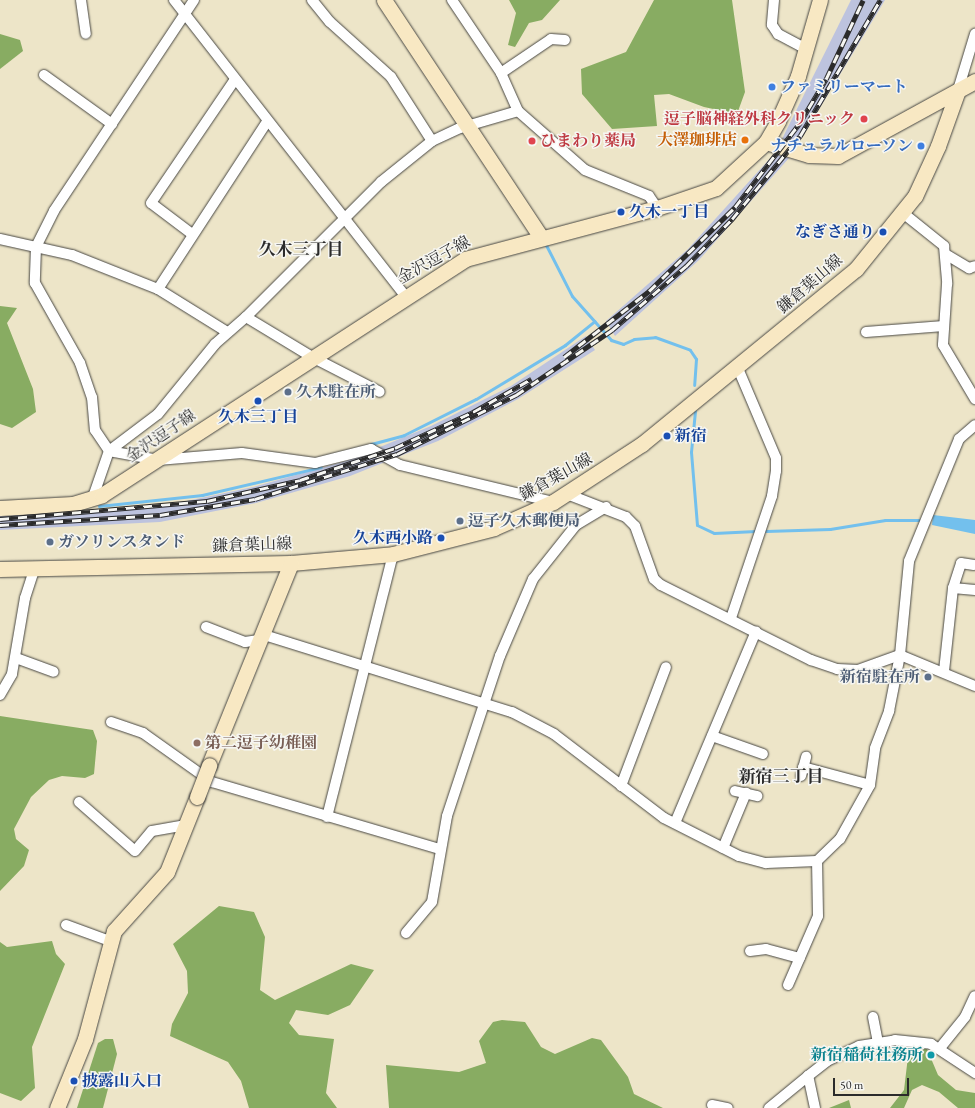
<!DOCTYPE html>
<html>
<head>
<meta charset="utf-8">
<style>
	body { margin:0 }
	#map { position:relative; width:975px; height:1108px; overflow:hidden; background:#ede5c8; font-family:"EB Garamond","Noto Serif JP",serif }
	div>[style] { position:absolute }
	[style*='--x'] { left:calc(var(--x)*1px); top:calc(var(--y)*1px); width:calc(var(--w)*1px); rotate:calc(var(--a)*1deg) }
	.industrial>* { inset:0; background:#bdc3de }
	.forest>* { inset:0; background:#88ac62 }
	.water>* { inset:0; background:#73c0ed }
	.stream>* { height:3px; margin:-1.5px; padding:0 1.5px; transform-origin:1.5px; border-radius:1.5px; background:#73c0ed }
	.roads { filter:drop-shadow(0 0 1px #484743) drop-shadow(0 0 1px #484743) }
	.street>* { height:10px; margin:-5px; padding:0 5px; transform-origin:5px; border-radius:5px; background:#fff }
	.secondary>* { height:15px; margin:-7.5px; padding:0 7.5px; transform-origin:7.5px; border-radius:7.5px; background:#f8e8c3 }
	.rail>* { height:4.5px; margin-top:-2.25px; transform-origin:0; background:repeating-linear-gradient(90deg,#f6f6f2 0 9px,#2b2b2b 0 18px); box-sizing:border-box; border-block:1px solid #2b2b2b }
	.bridges { filter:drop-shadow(0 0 1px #484743) drop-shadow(0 0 1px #484743) }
	.secondary-bridge>* { height:15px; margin:-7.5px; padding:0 7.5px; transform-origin:7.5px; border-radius:7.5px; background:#f8e8c3 }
	.dots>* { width:11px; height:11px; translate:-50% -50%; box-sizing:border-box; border:2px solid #f6f6f2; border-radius:50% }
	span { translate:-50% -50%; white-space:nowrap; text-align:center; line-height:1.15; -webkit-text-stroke:3px #f6f6f2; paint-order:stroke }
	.shop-label { font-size:16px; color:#366cbe; font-weight:700 }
	.left { translate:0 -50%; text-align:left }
	.right { translate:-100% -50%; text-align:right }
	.health-label { font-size:16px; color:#be3a42; font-weight:700 }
	.food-label { font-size:16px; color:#c56008; font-weight:700 }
	.transit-label { font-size:16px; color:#164399; font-weight:700 }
	.street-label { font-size:16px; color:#2b2b2b }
	.service-label { font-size:16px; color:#4e5e75; font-weight:700 }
	.education-label { font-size:16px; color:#785e54; font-weight:700 }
	.culture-label { font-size:16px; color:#0d838f; font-weight:700 }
	.neighbourhood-label { font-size:17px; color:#2b2b2b; font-weight:700 }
	.scale { position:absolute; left:833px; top:1078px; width:76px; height:18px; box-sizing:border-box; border:2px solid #2b2b2b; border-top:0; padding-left:5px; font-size:12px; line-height:14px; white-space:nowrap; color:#2b2b2b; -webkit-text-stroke:3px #f6f6f2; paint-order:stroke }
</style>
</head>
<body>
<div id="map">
	<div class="industrial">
		<div style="clip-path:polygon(851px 0,885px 0,798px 144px,782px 139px)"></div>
		<div style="clip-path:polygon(774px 154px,789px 158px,699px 260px,615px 336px,606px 321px,688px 249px)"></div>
		<div style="clip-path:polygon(586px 336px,595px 350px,518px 399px,438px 441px,350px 476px,256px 503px,160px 522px,0 530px,0 515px,158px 507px,253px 487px,346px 461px,431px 426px,511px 386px)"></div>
	</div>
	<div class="forest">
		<div style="clip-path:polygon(509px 0,560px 0,542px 20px,529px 23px,515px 47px,508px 45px,516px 13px)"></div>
		<div style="clip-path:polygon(654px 0,732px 0,745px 92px,737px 114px,704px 107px,669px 94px,654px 95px,657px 126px,612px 129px,582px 94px,581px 69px,626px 52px)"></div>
		<div style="clip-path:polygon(0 34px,20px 40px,23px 51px,0 69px)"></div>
		<div style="clip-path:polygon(0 306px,17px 308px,7px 323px,33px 389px,36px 412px,12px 428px,0 424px)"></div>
		<div style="clip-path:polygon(0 716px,93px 730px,97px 741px,94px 774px,85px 778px,62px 776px,49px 780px,31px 797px,14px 829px,16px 839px,29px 850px,24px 866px,0 891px)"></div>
		<div style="clip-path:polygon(219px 906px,254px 912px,265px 937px,260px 990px,275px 1000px,351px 964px,374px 970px,350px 1005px,328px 1015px,296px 1010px,289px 1023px,299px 1035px,334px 1039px,326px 1093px,337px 1108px,249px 1108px,241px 1081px,228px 1062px,170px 1036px,172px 1024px,188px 993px,187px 971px,173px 944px)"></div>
		<div style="clip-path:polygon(52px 941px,56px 954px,65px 964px,32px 1047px,35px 1088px,21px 1101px,0 1093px,0 942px,7px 947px)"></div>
		<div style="clip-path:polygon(502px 1020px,525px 1022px,541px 1047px,555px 1054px,592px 1038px,601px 1040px,628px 1077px,634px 1094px,663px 1108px,389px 1108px,386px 1065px,459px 1072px,486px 1063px,479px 1041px,493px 1022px)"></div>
		<div style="clip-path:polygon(105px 1039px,113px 1039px,117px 1054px,103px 1108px,77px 1108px,98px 1043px)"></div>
		<div style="clip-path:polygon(909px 1048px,927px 1049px,938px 1075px,956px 1090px,975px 1093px,975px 1108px,958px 1108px,939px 1092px,922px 1085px,912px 1090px,904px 1108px,890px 1108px,904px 1090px)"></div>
		<div style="clip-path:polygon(849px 1100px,851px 1108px,829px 1108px)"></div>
	</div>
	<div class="water">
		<div style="clip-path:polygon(933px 515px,975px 520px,975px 534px,932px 525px)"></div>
	</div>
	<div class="stream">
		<div style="--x:545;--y:243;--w:59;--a:63"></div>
		<div style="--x:572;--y:296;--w:59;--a:48.4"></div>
		<div style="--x:611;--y:340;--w:13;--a:18"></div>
		<div style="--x:623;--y:344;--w:12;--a:-24"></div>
		<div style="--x:634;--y:339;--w:21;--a:-5"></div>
		<div style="--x:655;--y:337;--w:37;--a:20"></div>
		<div style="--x:690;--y:350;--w:11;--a:56"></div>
		<div style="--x:696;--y:359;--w:26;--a:94"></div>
		<div style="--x:695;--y:411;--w:41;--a:95.6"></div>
		<div style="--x:691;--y:452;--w:73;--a:85.3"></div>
		<div style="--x:697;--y:525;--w:19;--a:25"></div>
		<div style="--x:714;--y:533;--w:42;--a:-2.7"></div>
		<div style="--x:371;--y:444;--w:34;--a:-15"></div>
		<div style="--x:404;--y:435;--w:80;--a:-26.6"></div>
		<div style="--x:476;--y:399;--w:104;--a:-31.2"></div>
		<div style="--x:565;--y:345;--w:38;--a:-39"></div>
		<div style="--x:99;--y:506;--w:104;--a:-6.1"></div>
		<div style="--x:202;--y:495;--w:122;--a:-13.2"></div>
		<div style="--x:766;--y:531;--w:64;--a:-1.8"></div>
		<div style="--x:830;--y:529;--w:56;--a:-9.3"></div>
		<div style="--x:885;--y:520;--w:34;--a:0"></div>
	</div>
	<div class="roads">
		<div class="street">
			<div style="--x:81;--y:0;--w:34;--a:82"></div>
			<div style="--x:174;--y:0;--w:375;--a:52"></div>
			<div style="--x:194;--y:0;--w:253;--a:123.6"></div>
			<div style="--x:54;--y:211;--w:40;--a:116.6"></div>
			<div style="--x:36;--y:247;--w:36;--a:92"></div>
			<div style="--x:35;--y:283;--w:92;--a:60.6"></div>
			<div style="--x:80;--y:363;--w:36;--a:71"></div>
			<div style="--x:92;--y:397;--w:33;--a:85"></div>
			<div style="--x:95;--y:430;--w:25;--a:56"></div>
			<div style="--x:109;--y:451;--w:50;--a:10.4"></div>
			<div style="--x:158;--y:460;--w:84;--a:-4.8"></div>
			<div style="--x:242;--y:453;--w:74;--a:7.8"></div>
			<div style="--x:315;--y:463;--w:58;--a:-14"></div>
			<div style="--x:371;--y:449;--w:33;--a:29"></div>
			<div style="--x:400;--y:465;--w:157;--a:13.6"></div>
			<div style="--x:312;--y:0;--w:28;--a:51"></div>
			<div style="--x:330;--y:22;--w:82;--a:42"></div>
			<div style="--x:391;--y:77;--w:76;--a:57.4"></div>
			<div style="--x:452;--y:0;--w:88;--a:56.1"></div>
			<div style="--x:501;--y:73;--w:42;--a:65.9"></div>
			<div style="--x:518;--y:111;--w:89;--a:41.4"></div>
			<div style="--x:585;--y:170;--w:69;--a:22.1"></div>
			<div style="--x:649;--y:196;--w:14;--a:56"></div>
			<div style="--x:774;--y:0;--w:25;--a:95"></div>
			<div style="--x:772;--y:25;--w:11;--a:56"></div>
			<div style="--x:778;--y:34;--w:32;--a:28"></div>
			<div style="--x:501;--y:73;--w:60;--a:-34.2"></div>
			<div style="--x:551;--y:39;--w:14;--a:4"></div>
			<div style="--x:44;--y:75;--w:84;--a:35.8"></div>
			<div style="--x:958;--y:90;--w:59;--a:-73.1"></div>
			<div style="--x:903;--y:213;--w:53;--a:38.8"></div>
			<div style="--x:944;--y:246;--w:38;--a:85"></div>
			<div style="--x:947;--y:284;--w:61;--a:93.8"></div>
			<div style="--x:943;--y:345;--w:63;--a:59.3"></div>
			<div style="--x:192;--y:234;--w:51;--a:-142.9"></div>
			<div style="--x:151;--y:203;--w:148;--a:-55.8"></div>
			<div style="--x:0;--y:239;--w:74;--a:12.5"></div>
			<div style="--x:72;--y:255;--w:92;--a:21.6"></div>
			<div style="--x:158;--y:289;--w:81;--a:31.9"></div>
			<div style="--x:947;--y:255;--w:26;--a:31"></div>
			<div style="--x:969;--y:268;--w:6;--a:-18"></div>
			<div style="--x:158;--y:289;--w:199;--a:-56.9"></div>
			<div style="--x:246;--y:317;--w:77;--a:31.2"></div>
			<div style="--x:312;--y:357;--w:76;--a:27.2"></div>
			<div style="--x:866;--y:332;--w:78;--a:-4.4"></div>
			<div style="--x:567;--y:494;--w:63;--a:21.3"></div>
			<div style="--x:626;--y:517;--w:13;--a:45"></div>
			<div style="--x:635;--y:526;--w:56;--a:70.3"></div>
			<div style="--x:654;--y:579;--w:9;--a:41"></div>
			<div style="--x:661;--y:585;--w:168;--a:26.6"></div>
			<div style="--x:811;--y:660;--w:28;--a:19"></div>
			<div style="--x:837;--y:669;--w:21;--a:3"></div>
			<div style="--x:858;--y:670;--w:45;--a:-19.7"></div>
			<div style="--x:900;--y:655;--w:81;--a:22.5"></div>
			<div style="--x:92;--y:500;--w:52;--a:-70.9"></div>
			<div style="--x:109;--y:451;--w:61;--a:-37.1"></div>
			<div style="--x:158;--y:414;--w:90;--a:-50.8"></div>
			<div style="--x:215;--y:344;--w:41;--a:-41.1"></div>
			<div style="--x:246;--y:317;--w:191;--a:-45"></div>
			<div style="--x:381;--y:182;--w:65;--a:-38.8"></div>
			<div style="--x:432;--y:141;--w:31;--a:-25"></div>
			<div style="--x:460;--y:128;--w:60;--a:-16.3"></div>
			<div style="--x:953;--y:588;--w:22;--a:5"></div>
			<div style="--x:731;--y:618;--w:129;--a:-71.4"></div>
			<div style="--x:772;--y:496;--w:25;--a:-81"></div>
			<div style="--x:776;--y:471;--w:13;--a:-90"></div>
			<div style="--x:776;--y:458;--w:100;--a:-113"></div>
			<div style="--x:206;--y:627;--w:42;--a:21"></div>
			<div style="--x:245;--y:642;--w:14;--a:-8"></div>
			<div style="--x:261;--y:634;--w:263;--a:17.3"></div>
			<div style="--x:512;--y:712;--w:47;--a:27.6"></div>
			<div style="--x:554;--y:734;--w:138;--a:37.4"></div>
			<div style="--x:664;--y:818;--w:84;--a:26.9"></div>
			<div style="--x:739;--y:856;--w:28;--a:15"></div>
			<div style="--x:766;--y:863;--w:51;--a:-2.2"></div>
			<div style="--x:817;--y:861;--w:32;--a:-44"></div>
			<div style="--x:840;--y:839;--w:62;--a:-60.9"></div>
			<div style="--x:870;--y:785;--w:37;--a:-82"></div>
			<div style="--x:875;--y:748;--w:40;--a:-69"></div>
			<div style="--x:889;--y:711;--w:57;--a:-78.9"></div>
			<div style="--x:900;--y:655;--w:94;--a:-84.5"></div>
			<div style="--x:909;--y:561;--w:132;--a:-67.7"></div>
			<div style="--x:959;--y:439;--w:21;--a:-41"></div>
			<div style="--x:16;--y:658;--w:40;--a:20.2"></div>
			<div style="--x:944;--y:671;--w:83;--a:-83.8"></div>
			<div style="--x:953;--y:588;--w:26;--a:-72"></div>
			<div style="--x:961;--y:563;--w:13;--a:9"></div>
			<div style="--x:0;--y:695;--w:24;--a:-60"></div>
			<div style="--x:12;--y:674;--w:77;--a:-80.3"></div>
			<div style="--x:25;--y:598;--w:32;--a:-72"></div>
			<div style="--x:111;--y:722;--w:34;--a:19"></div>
			<div style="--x:143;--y:733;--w:85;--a:35.4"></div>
			<div style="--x:212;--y:782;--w:238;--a:16.4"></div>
			<div style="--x:712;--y:736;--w:54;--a:19.4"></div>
			<div style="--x:803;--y:767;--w:69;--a:15"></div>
			<div style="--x:801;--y:776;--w:20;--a:-75"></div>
			<div style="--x:621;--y:786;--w:127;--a:-69.3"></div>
			<div style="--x:735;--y:791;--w:23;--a:13"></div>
			<div style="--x:79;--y:802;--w:74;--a:41.2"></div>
			<div style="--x:135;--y:851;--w:26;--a:-50"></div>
			<div style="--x:152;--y:831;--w:36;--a:-10"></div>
			<div style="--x:327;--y:817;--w:271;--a:-75.9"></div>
			<div style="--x:675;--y:823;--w:208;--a:-67.1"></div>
			<div style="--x:723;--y:848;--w:60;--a:-67.3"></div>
			<div style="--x:66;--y:925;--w:47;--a:20"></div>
			<div style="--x:406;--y:933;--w:40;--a:-50"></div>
			<div style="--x:432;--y:902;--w:87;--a:-80.1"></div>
			<div style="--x:447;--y:816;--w:169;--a:-71.7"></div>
			<div style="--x:500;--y:656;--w:84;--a:-66.8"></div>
			<div style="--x:533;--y:579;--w:69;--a:-51.5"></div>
			<div style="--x:576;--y:525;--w:35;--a:-31"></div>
			<div style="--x:750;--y:951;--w:16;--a:-7"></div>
			<div style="--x:766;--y:949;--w:35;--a:15"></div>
			<div style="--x:788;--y:985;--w:75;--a:-66.5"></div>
			<div style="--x:818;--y:916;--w:55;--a:-91"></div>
			<div style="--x:873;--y:1017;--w:25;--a:79"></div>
			<div style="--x:940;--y:1048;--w:40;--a:-51"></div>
			<div style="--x:965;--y:1017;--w:23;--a:-65"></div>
			<div style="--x:712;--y:1105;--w:16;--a:11"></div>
			<div style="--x:769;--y:1108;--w:50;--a:-39.4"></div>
			<div style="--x:815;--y:1108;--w:33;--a:-102"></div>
			<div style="--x:808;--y:1076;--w:24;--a:-38"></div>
			<div style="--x:827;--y:1061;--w:35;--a:-25"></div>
			<div style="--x:859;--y:1046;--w:36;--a:-9"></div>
			<div style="--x:895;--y:1040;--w:36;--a:6"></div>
			<div style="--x:931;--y:1044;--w:53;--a:33.4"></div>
		</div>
		<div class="secondary">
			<div style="--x:384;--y:0;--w:283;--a:56.5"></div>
			<div style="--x:766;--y:142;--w:45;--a:16.8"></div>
			<div style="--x:809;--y:155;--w:29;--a:2"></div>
			<div style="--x:838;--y:156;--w:156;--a:-28.7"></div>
			<div style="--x:0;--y:508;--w:73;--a:-3.1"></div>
			<div style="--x:73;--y:504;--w:30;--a:-17"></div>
			<div style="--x:102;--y:495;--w:433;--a:-33"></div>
			<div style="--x:465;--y:259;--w:199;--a:-14.9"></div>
			<div style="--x:657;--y:208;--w:62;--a:-18.7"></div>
			<div style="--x:716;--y:188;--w:68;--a:-42.6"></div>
			<div style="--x:766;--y:142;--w:24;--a:-60"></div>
			<div style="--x:778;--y:121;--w:49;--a:-66"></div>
			<div style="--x:798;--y:76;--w:79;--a:-73.9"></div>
			<div style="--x:0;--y:569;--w:291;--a:-1.2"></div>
			<div style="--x:291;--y:563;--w:102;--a:-5"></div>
			<div style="--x:393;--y:554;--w:104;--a:-14.4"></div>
			<div style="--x:494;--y:528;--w:64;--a:-23.8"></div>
			<div style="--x:553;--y:502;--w:106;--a:-33.1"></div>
			<div style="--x:642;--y:444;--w:276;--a:-39.3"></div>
			<div style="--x:856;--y:269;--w:94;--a:-51.1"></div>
			<div style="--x:915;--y:196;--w:55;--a:-65.3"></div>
			<div style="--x:938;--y:146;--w:59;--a:-70.3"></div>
			<div style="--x:209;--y:765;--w:218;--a:-67.9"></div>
			<div style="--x:57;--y:1108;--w:74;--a:-67.9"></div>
			<div style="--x:85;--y:1039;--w:112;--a:-75"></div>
			<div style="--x:114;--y:931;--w:79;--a:-48.1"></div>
			<div style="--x:167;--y:872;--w:81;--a:-68.2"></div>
		</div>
	</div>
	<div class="rail">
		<div style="--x:564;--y:357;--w:108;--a:-37.8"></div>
		<div style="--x:649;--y:291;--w:120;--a:-44.3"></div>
		<div style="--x:735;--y:207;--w:105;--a:-52.4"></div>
		<div style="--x:799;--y:124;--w:52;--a:-59"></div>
		<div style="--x:826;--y:79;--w:87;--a:-64.9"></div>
		<div style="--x:0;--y:519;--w:208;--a:-5"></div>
		<div style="--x:207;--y:501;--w:95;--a:-12.7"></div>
		<div style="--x:300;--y:480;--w:100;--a:-18.6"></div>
		<div style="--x:395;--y:448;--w:86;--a:-24.8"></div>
		<div style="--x:473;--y:412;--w:67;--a:-29.6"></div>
		<div style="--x:0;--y:525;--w:160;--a:-3.6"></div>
		<div style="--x:160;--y:515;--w:96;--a:-9.6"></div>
		<div style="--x:255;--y:499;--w:149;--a:-17.6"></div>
		<div style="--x:397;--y:454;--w:133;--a:-26.4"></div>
		<div style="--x:516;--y:395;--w:116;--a:-34.1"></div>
		<div style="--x:612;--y:330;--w:98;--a:-40.9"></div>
		<div style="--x:686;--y:266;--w:66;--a:-45.6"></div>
		<div style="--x:732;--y:219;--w:107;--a:-50.7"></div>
		<div style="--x:800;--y:136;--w:158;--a:-59.5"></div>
	</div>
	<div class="bridges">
		<div class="secondary-bridge">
			<div style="--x:197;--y:797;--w:34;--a:-69"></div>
		</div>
	</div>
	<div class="dots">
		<div style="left:772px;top:87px;background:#3f7fe0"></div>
		<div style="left:864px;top:119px;background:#e0444e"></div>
		<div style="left:745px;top:140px;background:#e8710a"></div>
		<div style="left:532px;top:141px;background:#e0444e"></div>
		<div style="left:921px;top:146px;background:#3f7fe0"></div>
		<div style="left:621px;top:212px;background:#1a4fb4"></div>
		<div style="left:883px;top:232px;background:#1a4fb4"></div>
		<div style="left:288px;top:392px;background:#5c6f8a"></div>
		<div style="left:258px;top:401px;background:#1a4fb4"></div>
		<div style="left:667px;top:436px;background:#1a4fb4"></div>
		<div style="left:460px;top:521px;background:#5c6f8a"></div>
		<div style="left:441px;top:538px;background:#1a4fb4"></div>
		<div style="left:50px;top:542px;background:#5c6f8a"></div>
		<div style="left:928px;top:677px;background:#5c6f8a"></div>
		<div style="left:197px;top:743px;background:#8d6e63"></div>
		<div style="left:931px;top:1055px;background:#0f9aa8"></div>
		<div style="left:74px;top:1081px;background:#1a4fb4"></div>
	</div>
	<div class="shop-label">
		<span class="left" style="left:780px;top:87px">ファミリーマート</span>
		<span class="right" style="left:913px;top:146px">ナチュラルローソン</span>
	</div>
	<div class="health-label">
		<span class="right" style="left:855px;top:119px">逗子脳神経外科クリニック</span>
		<span class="left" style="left:540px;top:141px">ひまわり薬局</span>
	</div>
	<div class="food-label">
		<span class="right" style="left:737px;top:140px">大澤珈琲店</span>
	</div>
	<div class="transit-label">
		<span class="left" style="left:629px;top:212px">久木一丁目</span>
		<span class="right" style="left:875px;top:232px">なぎさ通り</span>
		<span style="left:258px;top:417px">久木三丁目</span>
		<span class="left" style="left:675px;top:436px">新宿</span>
		<span class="right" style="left:433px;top:538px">久木西小路</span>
		<span class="left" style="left:82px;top:1081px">披露山入口</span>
	</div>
	<div class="street-label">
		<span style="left:434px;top:260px;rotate:-29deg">金沢逗子線</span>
		<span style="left:810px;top:284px;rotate:-41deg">鎌倉葉山線</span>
		<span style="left:161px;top:436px;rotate:-34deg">金沢逗子線</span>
		<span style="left:556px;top:477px;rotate:-29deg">鎌倉葉山線</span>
		<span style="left:252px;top:545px;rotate:-2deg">鎌倉葉山線</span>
	</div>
	<div class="service-label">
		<span class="left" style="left:296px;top:392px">久木駐在所</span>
		<span class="left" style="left:468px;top:521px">逗子久木郵便局</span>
		<span class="left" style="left:58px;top:542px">ガソリンスタンド</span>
		<span class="right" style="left:920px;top:677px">新宿駐在所</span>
	</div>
	<div class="education-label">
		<span class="left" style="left:205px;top:743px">第二逗子幼稚園</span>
	</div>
	<div class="culture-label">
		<span class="right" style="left:923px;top:1055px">新宿稲荷社務所</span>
	</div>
	<div class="neighbourhood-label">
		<span style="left:301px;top:250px">久木三丁目</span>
		<span style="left:781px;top:777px">新宿三丁目</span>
	</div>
	<div class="scale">50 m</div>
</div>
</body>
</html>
